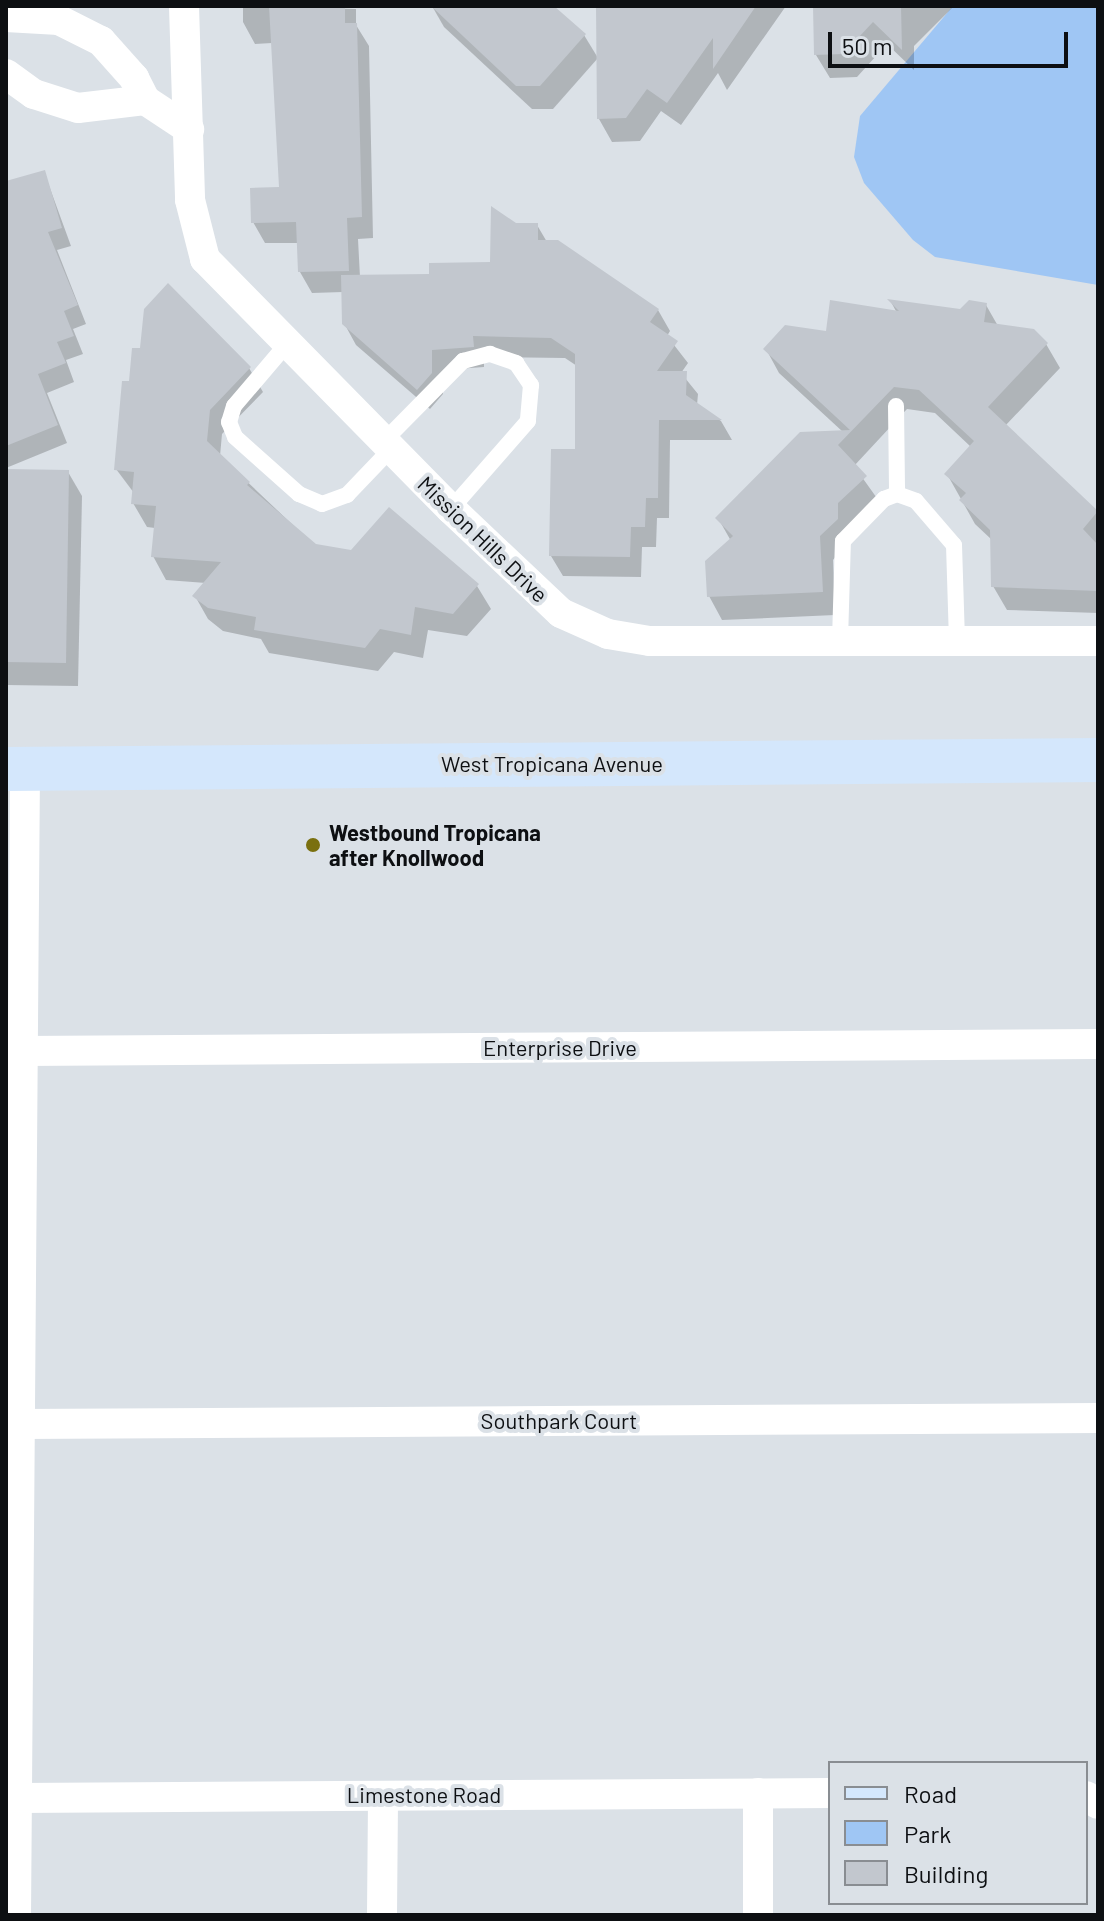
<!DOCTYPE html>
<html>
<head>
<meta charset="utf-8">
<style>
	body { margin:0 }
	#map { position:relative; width:1104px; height:1921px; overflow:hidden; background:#dbe1e7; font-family:Barlow,sans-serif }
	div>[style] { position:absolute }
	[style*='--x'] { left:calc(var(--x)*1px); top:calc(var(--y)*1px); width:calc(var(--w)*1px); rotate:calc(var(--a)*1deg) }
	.green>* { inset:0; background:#9fc6f4 }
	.shadow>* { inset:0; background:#0003 }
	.building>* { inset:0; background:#c2c7ce }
	.service>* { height:16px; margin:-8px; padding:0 8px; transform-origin:8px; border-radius:8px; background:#fff }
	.minor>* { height:30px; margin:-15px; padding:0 15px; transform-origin:15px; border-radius:15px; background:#fff }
	.primary>* { height:44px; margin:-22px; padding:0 22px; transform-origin:22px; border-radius:22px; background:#d4e7fc }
	.dots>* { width:22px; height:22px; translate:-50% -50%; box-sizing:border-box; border:4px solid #dbe1e7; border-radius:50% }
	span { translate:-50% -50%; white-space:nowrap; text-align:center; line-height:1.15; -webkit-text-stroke:8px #dbe1e7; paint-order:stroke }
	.street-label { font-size:22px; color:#0d0f12 }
	.poi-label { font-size:22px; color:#0d0f12; font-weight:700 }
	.left { translate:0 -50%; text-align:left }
	.frame { position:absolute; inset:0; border:8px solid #0d0f12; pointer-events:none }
	.legend { position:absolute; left:828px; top:1761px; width:260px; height:144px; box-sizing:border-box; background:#dbe1e7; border:2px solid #898d92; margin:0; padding:10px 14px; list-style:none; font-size:24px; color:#0d0f12 }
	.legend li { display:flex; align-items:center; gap:16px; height:40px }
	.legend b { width:40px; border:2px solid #898d92 }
	.scale { position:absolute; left:828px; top:32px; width:240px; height:36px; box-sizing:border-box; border:4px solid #0d0f12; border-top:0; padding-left:10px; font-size:24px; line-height:28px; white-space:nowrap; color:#0d0f12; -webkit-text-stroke:6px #dbe1e7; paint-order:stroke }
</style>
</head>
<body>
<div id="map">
	<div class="green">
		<div style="clip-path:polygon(953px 6px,1098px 6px,1098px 285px,935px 257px,913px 240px,864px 183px,854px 157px,860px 116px)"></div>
	</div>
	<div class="shadow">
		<div style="clip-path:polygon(243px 6px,356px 9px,356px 25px,369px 46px,373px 238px,358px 239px,360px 277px,431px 276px,492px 264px,515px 225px,537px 225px,547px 242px,658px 310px,670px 331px,667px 336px,688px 363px,681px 373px,698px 394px,697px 405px,721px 421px,732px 440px,670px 440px,669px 518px,657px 518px,656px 547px,642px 547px,641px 577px,563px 576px,551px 556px,577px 451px,577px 366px,565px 358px,484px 357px,484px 367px,443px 370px,443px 394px,430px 409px,356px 345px,344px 323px,343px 292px,312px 293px,300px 272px,299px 243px,265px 243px,253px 222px,281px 189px,277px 77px,272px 43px,255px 44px,243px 22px)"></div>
		<div style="clip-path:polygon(432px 6px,551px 6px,584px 35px,598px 58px,553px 109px,532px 109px,444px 27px)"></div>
		<div style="clip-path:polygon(651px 6px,786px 6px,727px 90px,718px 73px,681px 125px,661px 111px,640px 141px,612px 142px,599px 119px)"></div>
		<div style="clip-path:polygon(815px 6px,954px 6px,914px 46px,914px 70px,887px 44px,857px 77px,830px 78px,816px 55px)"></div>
		<div style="clip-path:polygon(44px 172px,71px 246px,57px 250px,86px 324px,73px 329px,83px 354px,66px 360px,74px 382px,47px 393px,67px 443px,6px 468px,6px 184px)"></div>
		<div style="clip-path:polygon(891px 302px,961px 312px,986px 305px,998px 326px,1046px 344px,1060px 368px,1005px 426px,1098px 515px,1098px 613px,1007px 610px,993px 586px,992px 540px,975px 524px,947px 474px,971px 447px,935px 413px,907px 409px,854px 466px,879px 501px,833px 560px,835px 615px,722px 620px,709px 596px,731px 541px,718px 518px,843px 432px,779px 373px,766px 349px,897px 313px)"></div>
		<div style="clip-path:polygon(249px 368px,263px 392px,222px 434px,220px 456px,315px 546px,477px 586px,491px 609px,467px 636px,428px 630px,423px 658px,394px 652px,378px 671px,269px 653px,261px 639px,223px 631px,208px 619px,195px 596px,206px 583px,166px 580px,153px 556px,155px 528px,147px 527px,133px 503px,134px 493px,116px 469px)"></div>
		<div style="clip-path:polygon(6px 471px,68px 472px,82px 496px,78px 686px,6px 685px)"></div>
	</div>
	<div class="building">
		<div style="clip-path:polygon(269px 6px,345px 6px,345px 23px,357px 23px,362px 217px,347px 218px,349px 271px,298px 272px,296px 222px,251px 223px,250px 188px,279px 187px)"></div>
		<div style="clip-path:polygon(431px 6px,554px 6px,586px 34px,540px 86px,516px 86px)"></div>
		<div style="clip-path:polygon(596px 6px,756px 6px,713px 69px,713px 38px,667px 103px,647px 89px,626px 118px,597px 119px)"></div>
		<div style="clip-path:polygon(813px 6px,901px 6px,902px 50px,873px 22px,843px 54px,814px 55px)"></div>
		<div style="clip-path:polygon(45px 170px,62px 228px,48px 232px,78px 305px,64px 311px,74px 336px,57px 342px,66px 363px,38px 374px,58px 425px,6px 446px,6px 181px)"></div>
		<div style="clip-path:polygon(491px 206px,516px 223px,538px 223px,538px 240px,558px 240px,659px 309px,650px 322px,678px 341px,657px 371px,687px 371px,686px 395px,722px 420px,659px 420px,658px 498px,646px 498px,645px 527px,631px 527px,630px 557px,549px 556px,551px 449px,575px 449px,575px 354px,551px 338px,473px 336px,474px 347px,432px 350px,432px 373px,417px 390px,342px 324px,341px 275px,429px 274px,429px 263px,490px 262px)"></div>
		<div style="clip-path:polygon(168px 283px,251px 367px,210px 410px,207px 441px,250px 482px,247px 485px,316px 544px,351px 550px,389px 507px,479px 584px,453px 614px,415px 607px,411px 635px,380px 629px,365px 648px,254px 630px,256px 617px,208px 608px,192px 596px,221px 562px,151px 557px,156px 506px,131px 504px,134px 472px,114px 470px,122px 381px,129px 381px,132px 348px,140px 348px,144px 309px)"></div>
		<div style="clip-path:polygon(887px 299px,960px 309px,969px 300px,987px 303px,984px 322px,1034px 329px,1048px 343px,988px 407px,1098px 511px,1083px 529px,1098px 545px,1098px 591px,991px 587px,990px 530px,959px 500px,966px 493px,944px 474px,974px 441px,919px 390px,894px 387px,838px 445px,867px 476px,838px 503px,838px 519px,820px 536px,823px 592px,707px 597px,705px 561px,733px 536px,715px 518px,800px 432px,850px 430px,763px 349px,785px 325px,826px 331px,830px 300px,899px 311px)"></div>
		<div style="clip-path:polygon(6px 469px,69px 470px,66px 663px,6px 662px)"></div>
	</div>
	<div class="service">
		<div style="--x:286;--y:345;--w:80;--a:130.4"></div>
		<div style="--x:234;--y:406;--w:17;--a:107"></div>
		<div style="--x:229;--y:422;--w:16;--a:68"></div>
		<div style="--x:235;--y:437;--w:86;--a:41.7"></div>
		<div style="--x:299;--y:494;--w:25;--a:23"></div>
		<div style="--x:322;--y:504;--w:27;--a:-20"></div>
		<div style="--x:347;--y:495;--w:64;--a:-46.3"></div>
		<div style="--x:896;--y:406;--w:88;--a:89.3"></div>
		<div style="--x:383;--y:442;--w:114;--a:-45.4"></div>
		<div style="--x:463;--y:361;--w:28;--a:-15"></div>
		<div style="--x:490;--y:354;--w:28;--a:19"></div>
		<div style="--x:516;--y:363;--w:27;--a:56"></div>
		<div style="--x:531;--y:385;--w:36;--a:95"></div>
		<div style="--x:528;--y:421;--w:117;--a:131.2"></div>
		<div style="--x:840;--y:640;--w:99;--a:-88.3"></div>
		<div style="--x:843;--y:541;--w:59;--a:-45.7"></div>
		<div style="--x:884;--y:499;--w:14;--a:-21"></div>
		<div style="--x:897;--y:494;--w:20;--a:20"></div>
		<div style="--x:916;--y:501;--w:58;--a:49.2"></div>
		<div style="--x:954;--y:545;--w:95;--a:88.2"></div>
	</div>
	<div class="minor">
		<div style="--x:184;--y:6;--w:194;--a:88.2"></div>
		<div style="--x:190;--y:200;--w:61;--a:75.7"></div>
		<div style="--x:205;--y:259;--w:351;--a:45.5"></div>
		<div style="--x:451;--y:509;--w:151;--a:43.4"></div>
		<div style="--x:561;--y:613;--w:51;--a:24.1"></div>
		<div style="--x:608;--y:634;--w:42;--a:9.7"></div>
		<div style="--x:649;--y:641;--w:449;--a:0"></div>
		<div style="--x:6;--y:17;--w:53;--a:3.2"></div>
		<div style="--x:59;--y:20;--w:47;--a:26.6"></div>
		<div style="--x:101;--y:41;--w:50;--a:48.3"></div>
		<div style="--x:134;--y:78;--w:25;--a:63"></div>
		<div style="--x:145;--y:100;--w:53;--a:33.4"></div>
		<div style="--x:6;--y:74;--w:34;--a:36"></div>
		<div style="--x:34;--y:94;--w:46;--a:17.7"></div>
		<div style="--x:78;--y:108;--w:67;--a:-6.8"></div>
		<div style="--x:23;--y:1051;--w:1075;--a:-0.37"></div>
		<div style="--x:20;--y:1424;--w:1078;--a:-0.32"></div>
		<div style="--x:1086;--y:1796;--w:14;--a:34"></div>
		<div style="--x:17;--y:1798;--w:813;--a:-0.35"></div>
		<div style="--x:16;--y:1915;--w:1146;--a:-89.55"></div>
		<div style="--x:382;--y:1915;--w:119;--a:-89.5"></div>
		<div style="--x:758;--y:1915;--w:122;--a:-90"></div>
	</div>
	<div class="primary">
		<div style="--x:6;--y:769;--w:1092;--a:-0.47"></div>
	</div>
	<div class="dots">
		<div style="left:313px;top:845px;background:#7a700f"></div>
	</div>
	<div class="street-label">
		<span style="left:483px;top:539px;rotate:44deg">Mission Hills Drive</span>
		<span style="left:552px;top:764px">West Tropicana Avenue</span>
		<span style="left:560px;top:1048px">Enterprise Drive</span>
		<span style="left:559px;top:1421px">Southpark Court</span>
		<span style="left:424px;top:1795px">Limestone Road</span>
	</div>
	<div class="poi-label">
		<span class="left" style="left:329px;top:845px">Westbound Tropicana<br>after Knollwood</span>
	</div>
	<div class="frame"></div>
	<ul class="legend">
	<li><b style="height:10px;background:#d4e7fc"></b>Road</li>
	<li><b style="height:22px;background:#9fc6f4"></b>Park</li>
	<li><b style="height:22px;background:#c2c7ce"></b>Building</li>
	</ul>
	<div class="scale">50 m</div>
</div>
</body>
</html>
